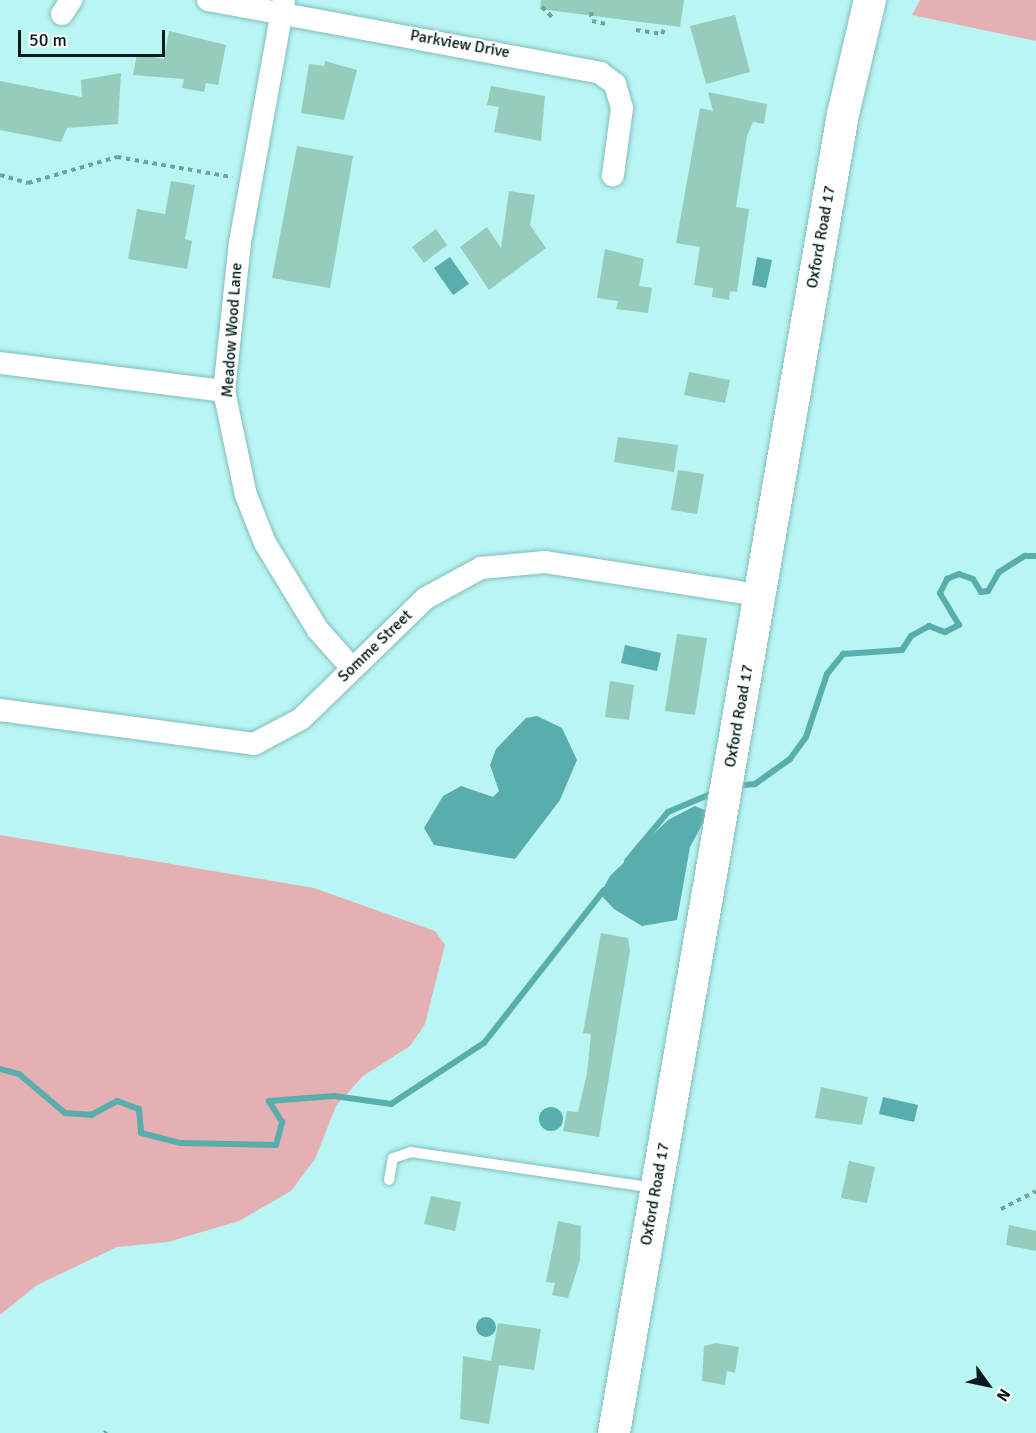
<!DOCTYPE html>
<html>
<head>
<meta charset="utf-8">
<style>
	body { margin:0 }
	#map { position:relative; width:1036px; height:1433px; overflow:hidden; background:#b8f5f3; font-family:Signika,sans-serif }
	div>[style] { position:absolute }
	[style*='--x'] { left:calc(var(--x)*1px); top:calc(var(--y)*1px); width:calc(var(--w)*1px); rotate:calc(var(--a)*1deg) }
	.green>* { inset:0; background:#e4b0b4 }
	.water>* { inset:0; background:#59aead }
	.round { border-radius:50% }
	.stream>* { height:6px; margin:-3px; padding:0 3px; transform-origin:3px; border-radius:3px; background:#59aead }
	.building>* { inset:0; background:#96ccbc }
	.path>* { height:4px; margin-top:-2px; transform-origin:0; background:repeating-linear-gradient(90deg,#71a09f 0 4.5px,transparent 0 9px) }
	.roads { filter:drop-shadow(0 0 2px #83bdbc) drop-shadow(0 0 2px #83bdbc) }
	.service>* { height:10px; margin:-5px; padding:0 5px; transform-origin:5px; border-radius:5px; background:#fff }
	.minor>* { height:22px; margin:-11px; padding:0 11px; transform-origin:11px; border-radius:11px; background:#fff }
	.secondary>* { height:32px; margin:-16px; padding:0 16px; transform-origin:16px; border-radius:16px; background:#fff }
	span { translate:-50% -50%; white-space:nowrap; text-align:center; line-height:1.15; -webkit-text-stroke:4.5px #fff; paint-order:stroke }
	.street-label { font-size:16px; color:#031b1b }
	.north { position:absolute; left:958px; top:1355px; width:60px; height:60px; -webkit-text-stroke:4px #fff; paint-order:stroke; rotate:123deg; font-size:16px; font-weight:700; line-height:24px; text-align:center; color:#031b1b }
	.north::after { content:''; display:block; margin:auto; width:21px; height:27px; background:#031b1b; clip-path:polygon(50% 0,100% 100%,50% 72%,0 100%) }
	.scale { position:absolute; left:18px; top:30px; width:147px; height:27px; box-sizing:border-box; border:3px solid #031b1b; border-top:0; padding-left:8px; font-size:18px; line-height:21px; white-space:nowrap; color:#031b1b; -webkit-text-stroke:4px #fff; paint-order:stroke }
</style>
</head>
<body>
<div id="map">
	<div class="green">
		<div style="clip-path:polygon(920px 0,1036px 0,1036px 41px,912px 15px)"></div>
		<div style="clip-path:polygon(0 835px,314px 888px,435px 931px,445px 945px,425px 1024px,410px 1046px,363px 1076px,336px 1106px,315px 1159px,291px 1191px,239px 1221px,168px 1242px,117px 1247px,37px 1285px,0 1315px)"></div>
	</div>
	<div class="water">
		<div style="clip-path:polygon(450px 257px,469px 284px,453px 295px,434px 268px)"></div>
		<div style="clip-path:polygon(757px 257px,772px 260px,766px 288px,752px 285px)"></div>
		<div style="clip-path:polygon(625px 645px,661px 653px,657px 671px,621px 663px)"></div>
		<div style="clip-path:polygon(537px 716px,562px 728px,577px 760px,560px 800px,515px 859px,434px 845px,424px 828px,443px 796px,461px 786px,493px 797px,499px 791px,490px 765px,496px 749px,526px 718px)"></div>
		<div style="clip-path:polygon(695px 806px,709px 812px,690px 847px,677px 920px,642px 926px,614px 909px,600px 894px,610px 876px,668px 820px)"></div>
		<div style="clip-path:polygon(883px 1097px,918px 1105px,914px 1122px,879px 1114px)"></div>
		<div class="round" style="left:539px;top:1107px;width:24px;height:24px"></div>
		<div class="round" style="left:476px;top:1317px;width:20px;height:20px"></div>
	</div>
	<div class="stream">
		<div style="--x:745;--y:785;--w:10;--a:-6"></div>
		<div style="--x:755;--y:784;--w:43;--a:-35.5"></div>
		<div style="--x:790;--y:759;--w:27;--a:-54"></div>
		<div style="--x:806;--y:737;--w:66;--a:-71.6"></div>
		<div style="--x:827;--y:674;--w:26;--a:-51"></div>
		<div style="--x:843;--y:654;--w:59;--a:-3.9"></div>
		<div style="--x:902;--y:650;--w:17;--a:-57"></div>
		<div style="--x:911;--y:636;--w:21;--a:-29"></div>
		<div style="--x:929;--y:626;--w:17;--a:21"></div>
		<div style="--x:945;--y:632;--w:16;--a:-27"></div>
		<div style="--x:959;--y:625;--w:37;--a:-121"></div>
		<div style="--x:940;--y:593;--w:16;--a:-63"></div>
		<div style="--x:947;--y:579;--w:13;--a:-23"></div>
		<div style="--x:959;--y:574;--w:15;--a:20"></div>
		<div style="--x:973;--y:579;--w:15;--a:58"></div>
		<div style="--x:981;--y:592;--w:7;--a:-8"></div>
		<div style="--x:988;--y:591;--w:22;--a:-60"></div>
		<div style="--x:999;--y:572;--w:31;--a:-32"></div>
		<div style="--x:1025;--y:556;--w:11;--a:0"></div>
		<div style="--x:627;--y:861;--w:64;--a:-50.1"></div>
		<div style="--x:668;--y:812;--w:43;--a:-23"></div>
		<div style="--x:0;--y:1069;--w:20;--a:15"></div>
		<div style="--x:19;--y:1074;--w:60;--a:40.3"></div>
		<div style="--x:65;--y:1113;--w:26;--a:4"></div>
		<div style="--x:91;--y:1115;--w:30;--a:-28"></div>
		<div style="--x:117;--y:1101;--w:23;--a:20"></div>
		<div style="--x:139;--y:1109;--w:24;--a:85"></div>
		<div style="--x:141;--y:1133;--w:40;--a:14.4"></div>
		<div style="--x:180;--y:1143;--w:96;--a:1.2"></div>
		<div style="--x:276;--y:1145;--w:24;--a:-75"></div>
		<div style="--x:282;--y:1122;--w:25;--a:-122"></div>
		<div style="--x:269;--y:1101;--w:65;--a:-4.4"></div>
		<div style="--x:334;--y:1096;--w:58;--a:8"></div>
		<div style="--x:391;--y:1104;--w:111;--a:-33.3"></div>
		<div style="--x:484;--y:1043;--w:194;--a:-51.9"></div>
	</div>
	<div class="building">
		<div style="clip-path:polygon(541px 0,684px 0,680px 27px,540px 9px)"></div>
		<div style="clip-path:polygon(735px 15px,750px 72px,706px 84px,690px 26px)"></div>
		<div style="clip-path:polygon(169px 31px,226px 45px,218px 85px,206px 83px,204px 92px,182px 88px,184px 79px,133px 75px,137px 54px,164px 59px)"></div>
		<div style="clip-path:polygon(325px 61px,357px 70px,344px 120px,301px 113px,309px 64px,324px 66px)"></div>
		<div style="clip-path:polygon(121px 73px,118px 124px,67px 128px,61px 142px,0 130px,0 81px,82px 97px,81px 80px)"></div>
		<div style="clip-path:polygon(491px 86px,545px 96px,541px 141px,494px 132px,499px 107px,487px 105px)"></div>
		<div style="clip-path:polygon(708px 92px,767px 104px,764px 124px,753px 122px,747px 136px,736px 207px,749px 209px,737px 292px,730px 291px,729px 300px,712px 297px,713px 288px,694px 285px,700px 247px,676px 243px,700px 108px,713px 111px)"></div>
		<div style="clip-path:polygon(297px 146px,353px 156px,330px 288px,272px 278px)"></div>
		<div style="clip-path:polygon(171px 181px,195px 185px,185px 239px,192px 241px,187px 269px,128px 259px,137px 209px,165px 214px)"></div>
		<div style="clip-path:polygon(509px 191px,535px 195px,530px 225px,546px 248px,489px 290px,460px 247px,487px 227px,501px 248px)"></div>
		<div style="clip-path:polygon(436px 229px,447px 245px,424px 263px,412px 247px)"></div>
		<div style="clip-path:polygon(605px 249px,644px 259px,639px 286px,652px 288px,648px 313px,616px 309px,618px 301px,597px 298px)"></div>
		<div style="clip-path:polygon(689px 372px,730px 380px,725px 403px,684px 395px)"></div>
		<div style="clip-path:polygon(618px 437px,678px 445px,674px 472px,614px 462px)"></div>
		<div style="clip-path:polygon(678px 470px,704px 474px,697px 514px,671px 510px)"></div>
		<div style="clip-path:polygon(677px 634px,707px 638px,695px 715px,665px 711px)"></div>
		<div style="clip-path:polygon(610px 681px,634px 685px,629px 720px,605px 717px)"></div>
		<div style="clip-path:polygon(601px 933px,628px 938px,630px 951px,599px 1137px,563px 1131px,567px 1111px,578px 1112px,587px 1073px,591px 1034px,583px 1033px)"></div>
		<div style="clip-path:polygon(821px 1087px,868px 1097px,862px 1125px,815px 1118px)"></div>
		<div style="clip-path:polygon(849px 1161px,875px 1167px,867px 1203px,841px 1198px)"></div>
		<div style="clip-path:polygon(431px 1196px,461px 1202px,455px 1231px,424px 1224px)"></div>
		<div style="clip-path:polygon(558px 1221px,581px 1226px,580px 1260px,568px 1298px,552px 1295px,555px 1283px,546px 1282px)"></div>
		<div style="clip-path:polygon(1009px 1225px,1036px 1231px,1036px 1251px,1006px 1245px)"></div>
		<div style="clip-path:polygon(498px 1323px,541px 1329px,534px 1370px,499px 1365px,489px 1424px,460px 1419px,463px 1356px,491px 1361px)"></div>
		<div style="clip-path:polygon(716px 1343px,739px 1347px,735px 1373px,727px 1371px,725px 1385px,702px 1381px,704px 1346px)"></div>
	</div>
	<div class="path">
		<div style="--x:542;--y:7;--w:16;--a:45"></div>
		<div style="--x:591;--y:12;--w:9;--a:84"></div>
		<div style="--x:592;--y:21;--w:14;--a:12"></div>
		<div style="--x:636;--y:30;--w:26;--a:9"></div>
		<div style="--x:662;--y:34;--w:5;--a:-68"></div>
		<div style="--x:0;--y:175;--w:29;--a:16"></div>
		<div style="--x:28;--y:183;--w:93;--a:-16.3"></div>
		<div style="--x:117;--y:157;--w:117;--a:9.9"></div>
		<div style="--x:1001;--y:1209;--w:39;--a:-27"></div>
		<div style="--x:105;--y:1433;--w:2;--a:-63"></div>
	</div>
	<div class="roads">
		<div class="service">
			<div style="--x:389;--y:1180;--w:22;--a:-80"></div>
			<div style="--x:393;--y:1158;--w:19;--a:-18"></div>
			<div style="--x:411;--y:1152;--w:246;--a:8.4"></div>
		</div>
		<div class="minor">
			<div style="--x:208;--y:0;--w:399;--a:10.5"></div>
			<div style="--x:600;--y:73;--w:19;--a:36"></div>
			<div style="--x:615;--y:84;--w:25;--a:74"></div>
			<div style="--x:622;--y:108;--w:68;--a:97.7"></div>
			<div style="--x:284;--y:0;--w:246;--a:100.3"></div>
			<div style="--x:240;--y:242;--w:150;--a:96.1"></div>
			<div style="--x:224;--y:391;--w:106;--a:78.1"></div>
			<div style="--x:246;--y:495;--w:52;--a:68.4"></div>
			<div style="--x:265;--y:543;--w:102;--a:58.7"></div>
			<div style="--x:318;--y:630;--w:50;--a:48.3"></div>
			<div style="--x:62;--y:14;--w:17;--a:-57"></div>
			<div style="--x:0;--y:363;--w:226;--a:7.1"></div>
			<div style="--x:0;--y:710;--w:256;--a:7.6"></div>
			<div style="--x:254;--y:744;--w:53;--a:-28"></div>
			<div style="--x:301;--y:719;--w:174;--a:-44.1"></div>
			<div style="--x:426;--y:598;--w:63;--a:-28.6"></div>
			<div style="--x:481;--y:568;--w:64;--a:-5.4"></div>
			<div style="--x:545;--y:562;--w:217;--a:8.8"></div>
		</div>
		<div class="secondary">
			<div style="--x:614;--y:1433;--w:1339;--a:-80.15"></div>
			<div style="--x:843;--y:114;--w:117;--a:-76.7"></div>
		</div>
	</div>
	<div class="street-label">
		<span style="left:460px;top:44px;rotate:10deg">Parkview Drive</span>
		<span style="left:821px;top:237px;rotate:-80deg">Oxford Road 17</span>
		<span style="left:232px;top:330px;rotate:-86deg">Meadow Wood Lane</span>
		<span style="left:375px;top:646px;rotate:-44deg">Somme Street</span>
		<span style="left:739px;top:716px;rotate:-80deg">Oxford Road 17</span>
		<span style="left:655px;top:1194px;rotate:-80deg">Oxford Road 17</span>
	</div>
	<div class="north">N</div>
	<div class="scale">50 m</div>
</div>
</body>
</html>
